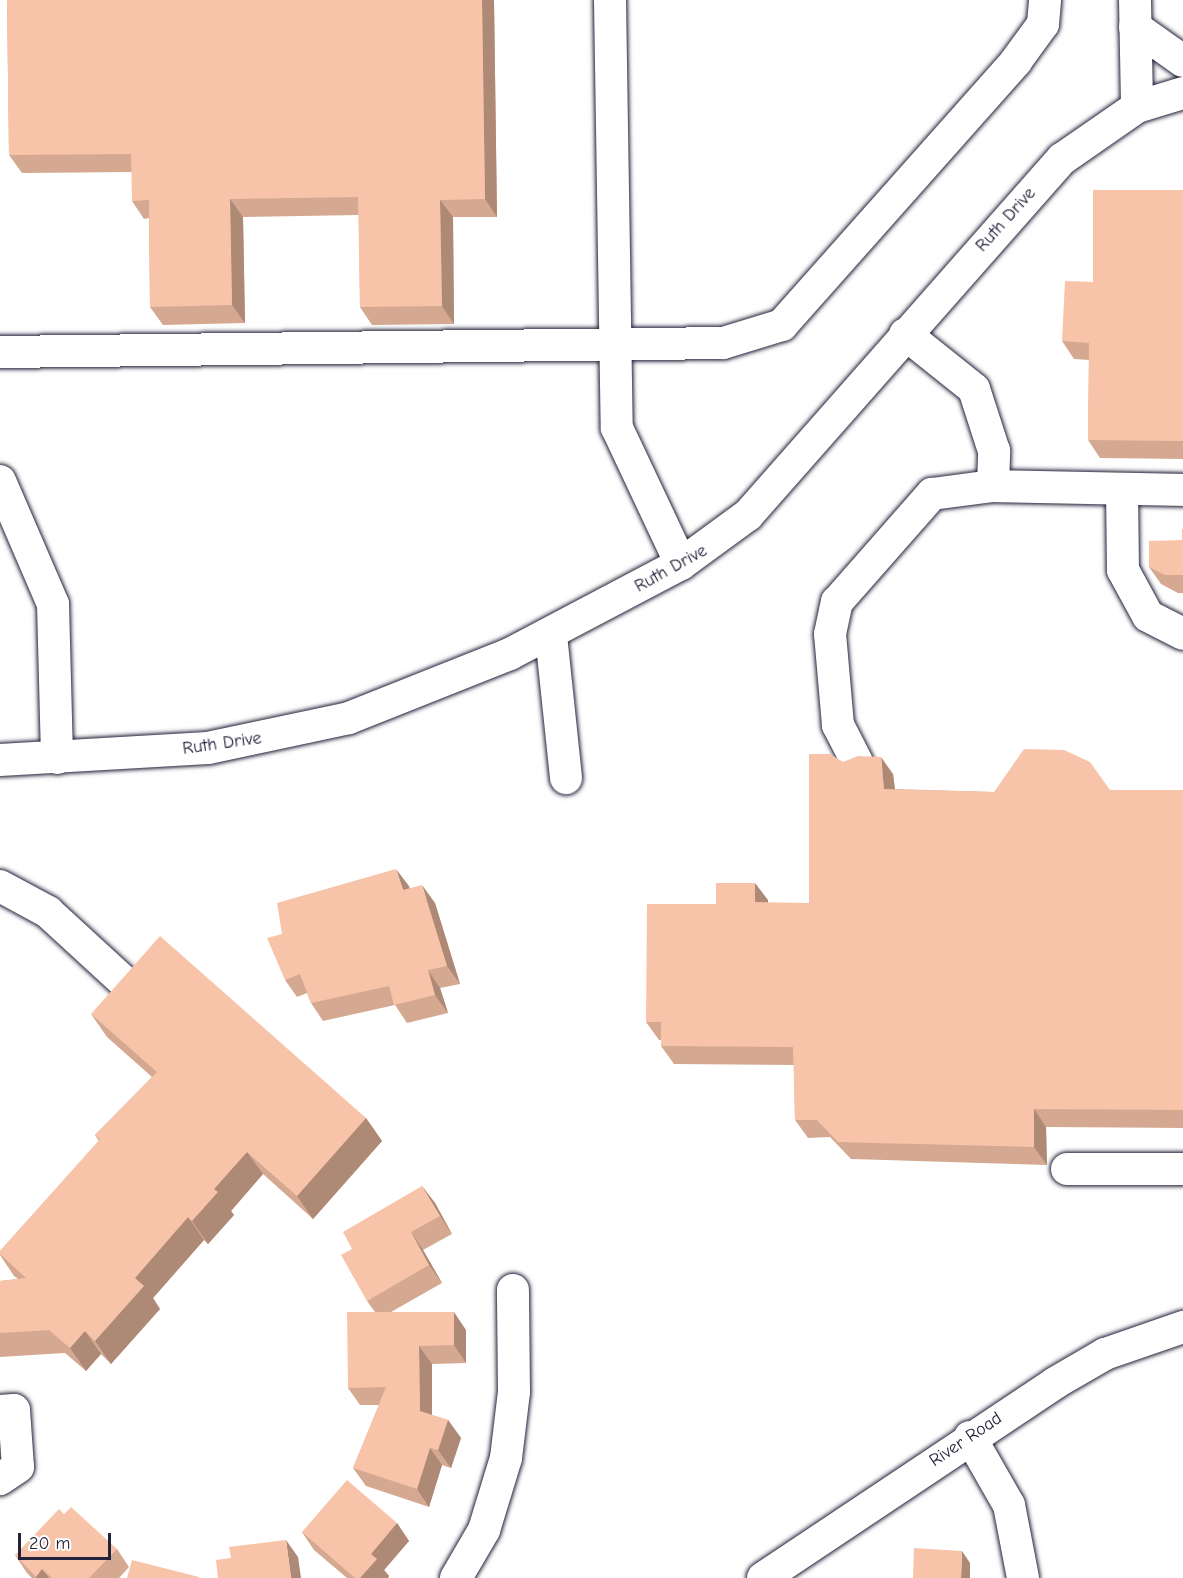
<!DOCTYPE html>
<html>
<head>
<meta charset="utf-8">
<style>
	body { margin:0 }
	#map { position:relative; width:1183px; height:1578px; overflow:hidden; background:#fff; font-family:"Comic Neue",sans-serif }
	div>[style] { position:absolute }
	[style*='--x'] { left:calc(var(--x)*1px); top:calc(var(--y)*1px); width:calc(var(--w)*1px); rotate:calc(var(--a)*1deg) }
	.roads { filter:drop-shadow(0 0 2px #22223b) drop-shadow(0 0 2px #22223b) }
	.minor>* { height:32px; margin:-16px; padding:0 16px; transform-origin:16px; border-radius:16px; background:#fff }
	.wall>* { inset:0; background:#d5a991 }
	.shaded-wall>* { inset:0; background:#ae8976 }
	.building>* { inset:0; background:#f8c4a9 }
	span { translate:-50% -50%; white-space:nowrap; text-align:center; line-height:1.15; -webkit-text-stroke:6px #fff; paint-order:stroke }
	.street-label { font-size:18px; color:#22223b }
	.scale { position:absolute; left:18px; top:1533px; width:93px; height:27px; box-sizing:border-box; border:3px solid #22223b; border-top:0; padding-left:8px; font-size:18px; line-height:21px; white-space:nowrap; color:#22223b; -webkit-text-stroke:4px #fff; paint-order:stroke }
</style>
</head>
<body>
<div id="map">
	<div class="roads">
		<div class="minor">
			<div style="--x:610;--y:0;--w:428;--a:89.1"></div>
			<div style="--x:617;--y:428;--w:150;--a:64.8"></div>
			<div style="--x:1135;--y:0;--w:107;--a:88.9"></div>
			<div style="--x:1135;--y:27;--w:59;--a:35.3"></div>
			<div style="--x:0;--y:352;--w:723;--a:-0.71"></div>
			<div style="--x:723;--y:343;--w:62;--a:-17"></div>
			<div style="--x:782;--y:325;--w:353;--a:-48.4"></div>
			<div style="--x:1016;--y:61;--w:46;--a:-53.9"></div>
			<div style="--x:1043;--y:24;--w:24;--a:-85"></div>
			<div style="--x:0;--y:481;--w:134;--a:66.7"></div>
			<div style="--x:53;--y:604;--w:154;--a:88.5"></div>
			<div style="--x:993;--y:486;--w:190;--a:1.2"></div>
			<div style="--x:1122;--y:489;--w:81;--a:89.3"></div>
			<div style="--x:1123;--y:570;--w:52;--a:61.5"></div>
			<div style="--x:1148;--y:616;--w:39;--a:27"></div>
			<div style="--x:551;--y:635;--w:144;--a:84"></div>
			<div style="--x:0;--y:760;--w:208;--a:-3.3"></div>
			<div style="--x:208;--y:748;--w:144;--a:-12"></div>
			<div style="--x:349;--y:718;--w:173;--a:-21.7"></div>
			<div style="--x:510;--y:654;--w:193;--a:-27.8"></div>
			<div style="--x:681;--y:564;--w:83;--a:-36.2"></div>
			<div style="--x:748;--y:515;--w:475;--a:-48.6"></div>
			<div style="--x:1062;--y:159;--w:91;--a:-34.7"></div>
			<div style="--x:1137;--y:107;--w:48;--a:-16.9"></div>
			<div style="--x:857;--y:762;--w:42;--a:-117.2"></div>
			<div style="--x:838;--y:725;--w:91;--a:-95"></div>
			<div style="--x:830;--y:634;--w:33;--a:-78"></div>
			<div style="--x:837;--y:602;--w:144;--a:-48.7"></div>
			<div style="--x:932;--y:494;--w:62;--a:-7.5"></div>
			<div style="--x:993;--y:486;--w:35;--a:-88"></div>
			<div style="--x:994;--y:451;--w:65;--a:-107.9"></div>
			<div style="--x:974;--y:389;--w:88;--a:-141.4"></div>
			<div style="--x:0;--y:886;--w:55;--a:28.4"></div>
			<div style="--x:48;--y:912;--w:103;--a:42.6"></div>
			<div style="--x:1067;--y:1169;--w:116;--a:0"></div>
			<div style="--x:0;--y:1411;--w:14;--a:-4"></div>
			<div style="--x:14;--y:1410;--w:57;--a:86"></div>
			<div style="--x:18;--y:1467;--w:22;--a:146"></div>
			<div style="--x:970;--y:1437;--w:78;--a:60.2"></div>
			<div style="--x:1009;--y:1505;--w:74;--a:79.1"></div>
			<div style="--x:456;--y:1578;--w:56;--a:-59.7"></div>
			<div style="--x:484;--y:1530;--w:75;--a:-73"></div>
			<div style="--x:506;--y:1458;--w:66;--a:-83.1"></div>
			<div style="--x:514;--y:1392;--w:102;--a:-90.6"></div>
			<div style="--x:763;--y:1578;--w:351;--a:-33.7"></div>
			<div style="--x:1055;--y:1383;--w:58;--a:-30.1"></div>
			<div style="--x:1105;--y:1354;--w:83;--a:-19.1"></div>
		</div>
	</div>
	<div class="wall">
		<div style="clip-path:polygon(7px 0,494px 0,497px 217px,453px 217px,454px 324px,372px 325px,360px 307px,359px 215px,243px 217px,245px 323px,163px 325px,150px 307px,149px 218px,144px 219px,132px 201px,132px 172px,22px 173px,9px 155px)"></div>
		<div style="clip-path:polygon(1183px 190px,1183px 459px,1100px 458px,1088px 440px,1089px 360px,1074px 359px,1062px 341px,1093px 282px)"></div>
		<div style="clip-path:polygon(1183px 529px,1183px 593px,1178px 593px,1161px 584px,1149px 567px,1182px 540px)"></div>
		<div style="clip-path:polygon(843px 762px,893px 774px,895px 789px,994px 792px,1110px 790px,1183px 790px,1183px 1128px,1046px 1127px,1047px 1165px,851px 1159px,830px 1137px,808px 1138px,795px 1120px,794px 1065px,674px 1064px,661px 1046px,661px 1040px,659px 1040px,646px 1022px,716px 904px,768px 900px,768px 903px,809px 903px)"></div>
		<div style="clip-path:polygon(409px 886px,409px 888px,435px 903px,460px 984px,440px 988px,448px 1013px,407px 1023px,395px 1005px,323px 1021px,311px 1003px,307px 993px,297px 997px,285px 980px)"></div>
		<div style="clip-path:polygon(91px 1014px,366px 1118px,382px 1141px,313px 1219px,263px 1174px,231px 1211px,234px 1215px,208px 1244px,204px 1240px,153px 1298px,160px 1309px,111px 1364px,101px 1354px,86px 1371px,65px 1353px,0 1357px,0 1281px,18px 1279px,14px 1276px,0 1255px,0 1251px,99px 1141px,95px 1135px,152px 1077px,107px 1037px)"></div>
		<div style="clip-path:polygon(422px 1186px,435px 1203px,452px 1234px,423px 1250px,442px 1283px,391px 1312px,466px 1330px,466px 1363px,432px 1364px,432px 1415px,448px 1420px,461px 1438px,451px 1468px,442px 1465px,429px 1507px,366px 1486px,353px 1468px,379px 1405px,360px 1405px,348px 1388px,375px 1312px,367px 1301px,352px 1249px)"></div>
		<div style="clip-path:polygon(397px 1523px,409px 1541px,384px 1570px,389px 1576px,388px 1578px,347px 1578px,314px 1550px,302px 1532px)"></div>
		<div style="clip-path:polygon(117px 1549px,129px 1567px,119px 1578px,32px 1578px,27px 1573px,15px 1555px)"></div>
	</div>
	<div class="shaded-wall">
		<div style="clip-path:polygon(482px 0,494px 0,497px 217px,485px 199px)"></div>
		<div style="clip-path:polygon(230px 199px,243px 217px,245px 323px,232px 305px)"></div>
		<div style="clip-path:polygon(440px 200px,453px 217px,454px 324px,442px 306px)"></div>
		<div style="clip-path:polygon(881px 757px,893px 774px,897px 806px,884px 789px)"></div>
		<div style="clip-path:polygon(396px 869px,409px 886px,416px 908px,403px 890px)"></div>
		<div style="clip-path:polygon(755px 883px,768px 900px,768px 920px,755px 902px)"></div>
		<div style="clip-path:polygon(422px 885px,435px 903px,460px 984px,447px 966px)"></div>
		<div style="clip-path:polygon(428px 970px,440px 988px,448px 1013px,435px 995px)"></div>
		<div style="clip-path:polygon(1034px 1109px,1046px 1127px,1047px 1165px,1034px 1147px)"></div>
		<div style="clip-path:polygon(366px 1118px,382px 1141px,313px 1219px,297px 1196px)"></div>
		<div style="clip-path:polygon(247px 1152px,263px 1174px,231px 1211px,234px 1215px,208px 1244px,192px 1221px,214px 1189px)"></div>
		<div style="clip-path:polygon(422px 1186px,435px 1203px,452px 1234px,440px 1216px)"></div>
		<div style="clip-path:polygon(188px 1217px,204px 1240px,153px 1298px,160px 1309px,111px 1364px,95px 1341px,135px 1278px)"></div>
		<div style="clip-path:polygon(411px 1232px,423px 1250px,442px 1283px,429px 1265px)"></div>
		<div style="clip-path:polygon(454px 1312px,466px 1330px,466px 1363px,454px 1345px)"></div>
		<div style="clip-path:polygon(85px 1331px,101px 1354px,86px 1371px,70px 1348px)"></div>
		<div style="clip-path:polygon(419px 1346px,432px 1364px,432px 1428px,420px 1411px)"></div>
		<div style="clip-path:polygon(448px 1420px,461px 1438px,451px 1468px,438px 1450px)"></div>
		<div style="clip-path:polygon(430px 1448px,442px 1465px,429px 1507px,417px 1489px)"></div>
		<div style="clip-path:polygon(397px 1523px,409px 1541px,384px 1570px,389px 1576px,388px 1578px,360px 1578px,371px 1554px)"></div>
		<div style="clip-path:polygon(286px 1540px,298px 1557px,301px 1578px,291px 1578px)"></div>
		<div style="clip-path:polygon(962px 1551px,970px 1563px,970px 1578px,961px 1578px)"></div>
		<div style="clip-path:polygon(42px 1569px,49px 1578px,37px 1578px,36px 1577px)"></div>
	</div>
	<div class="building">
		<div style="clip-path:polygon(7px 0,482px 0,485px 199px,440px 200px,442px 306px,360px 307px,358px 197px,230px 199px,232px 305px,150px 307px,149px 200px,132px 201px,131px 154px,9px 155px)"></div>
		<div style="clip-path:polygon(1093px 190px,1183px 190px,1183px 441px,1088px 440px,1089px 343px,1062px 341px,1065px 281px,1093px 282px)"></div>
		<div style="clip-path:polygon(1182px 529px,1183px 529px,1183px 575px,1165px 575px,1149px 567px,1149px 541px,1182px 540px)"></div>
		<div style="clip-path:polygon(1024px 749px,1064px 750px,1090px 762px,1110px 790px,1183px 790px,1183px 1110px,1034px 1109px,1034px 1147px,838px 1142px,817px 1120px,795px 1120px,793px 1047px,661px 1046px,661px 1022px,646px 1022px,647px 904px,716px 904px,716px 883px,755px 883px,755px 902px,809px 903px,809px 754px,830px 754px,843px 762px,858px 756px,881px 757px,884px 789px,994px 792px)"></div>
		<div style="clip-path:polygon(396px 869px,403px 890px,422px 885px,447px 966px,428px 970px,435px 995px,394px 1005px,389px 986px,311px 1003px,300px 974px,285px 980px,267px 938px,282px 934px,277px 903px)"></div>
		<div style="clip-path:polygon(160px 936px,366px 1118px,297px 1196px,247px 1152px,214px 1189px,218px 1192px,192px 1221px,188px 1217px,135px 1278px,144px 1286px,95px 1341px,85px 1331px,70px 1348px,49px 1330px,0 1333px,0 1281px,26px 1278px,0 1254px,0 1251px,100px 1139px,95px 1135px,157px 1072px,91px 1014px)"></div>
		<div style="clip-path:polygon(422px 1186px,440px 1216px,411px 1232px,429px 1265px,367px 1301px,341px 1255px,352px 1249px,343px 1232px)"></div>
		<div style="clip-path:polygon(347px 1312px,454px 1312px,454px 1345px,419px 1346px,420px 1411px,448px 1420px,438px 1450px,430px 1448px,417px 1489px,353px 1468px,386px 1387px,348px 1388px)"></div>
		<div style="clip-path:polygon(347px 1480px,397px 1523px,371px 1554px,377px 1559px,360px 1578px,355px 1578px,302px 1532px)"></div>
		<div style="clip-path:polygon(71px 1507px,117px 1549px,89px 1578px,52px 1578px,42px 1569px,36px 1577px,15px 1555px,59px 1509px,64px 1514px)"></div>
		<div style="clip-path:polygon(286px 1540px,291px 1578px,218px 1578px,216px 1560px,231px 1558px,229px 1547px)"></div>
		<div style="clip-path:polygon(914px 1548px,962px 1551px,961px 1578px,913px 1578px)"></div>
		<div style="clip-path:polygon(132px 1560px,199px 1577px,199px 1578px,127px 1578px)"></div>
	</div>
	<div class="street-label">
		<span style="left:1006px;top:220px;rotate:-48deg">Ruth Drive</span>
		<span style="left:671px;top:569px;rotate:-29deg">Ruth Drive</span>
		<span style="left:222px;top:744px;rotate:-8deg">Ruth Drive</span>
		<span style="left:966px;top:1440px;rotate:-34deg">River Road</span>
	</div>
	<div class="scale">20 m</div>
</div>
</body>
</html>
